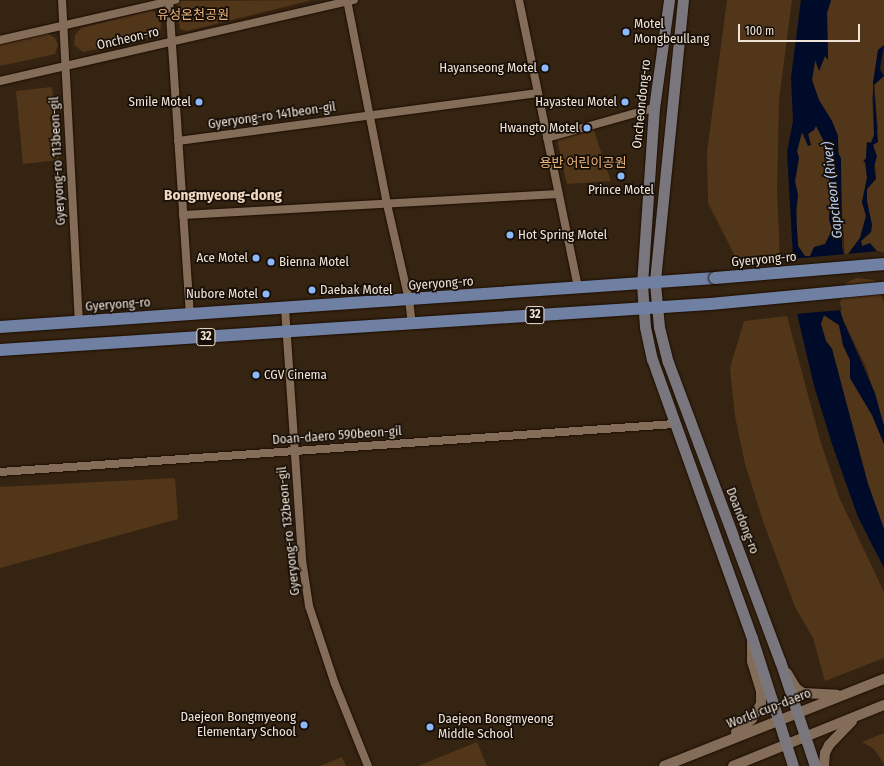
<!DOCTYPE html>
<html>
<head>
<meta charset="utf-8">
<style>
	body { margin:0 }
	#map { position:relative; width:884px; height:766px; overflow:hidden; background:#352411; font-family:"Fira Sans Condensed","Noto Sans KR",sans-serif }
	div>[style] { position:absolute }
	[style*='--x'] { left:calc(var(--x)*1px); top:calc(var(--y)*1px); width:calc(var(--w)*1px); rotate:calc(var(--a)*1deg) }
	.green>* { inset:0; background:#523619 }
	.water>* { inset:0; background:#000b29 }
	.pier>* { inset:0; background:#352411 }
	.roads { filter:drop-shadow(0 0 1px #1c0c00) drop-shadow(0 0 1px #1c0c00) }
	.minor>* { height:8px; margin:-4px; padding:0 4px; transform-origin:4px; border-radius:4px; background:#836d59 }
	.tertiary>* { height:10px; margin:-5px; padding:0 5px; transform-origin:5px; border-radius:5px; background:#836d59 }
	.secondary>* { height:11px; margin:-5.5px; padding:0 5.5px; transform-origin:5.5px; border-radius:5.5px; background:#79777d }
	.primary>* { height:12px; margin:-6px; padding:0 6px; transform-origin:6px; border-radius:6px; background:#6f80a2 }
	.bridges { filter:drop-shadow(0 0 1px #1c0c00) drop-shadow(0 0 1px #1c0c00) }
	.primary-bridge>* { height:12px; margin:-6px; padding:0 6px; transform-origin:6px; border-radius:6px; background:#6f80a2 }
	.dots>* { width:11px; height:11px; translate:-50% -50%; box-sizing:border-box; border:2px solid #170f07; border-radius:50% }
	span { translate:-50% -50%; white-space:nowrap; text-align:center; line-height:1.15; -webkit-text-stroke:3.5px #170f07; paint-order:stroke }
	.shield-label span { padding:1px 3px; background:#170f07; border:1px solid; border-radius:3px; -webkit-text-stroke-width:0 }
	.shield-label { font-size:12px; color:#efe3d8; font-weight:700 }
	.park-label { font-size:13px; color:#ecb57d }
	.poi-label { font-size:13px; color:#efe3d8 }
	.left { translate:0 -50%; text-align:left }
	.right { translate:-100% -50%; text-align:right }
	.street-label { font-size:13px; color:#efe3d8 }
	.water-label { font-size:14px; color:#b7cff4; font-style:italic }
	.quarter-label { font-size:15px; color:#f0d8c1; font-weight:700 }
	.scale { position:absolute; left:738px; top:24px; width:122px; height:18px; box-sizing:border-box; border:2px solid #efe3d8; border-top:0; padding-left:5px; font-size:12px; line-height:14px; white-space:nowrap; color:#efe3d8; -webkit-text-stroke:3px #170f07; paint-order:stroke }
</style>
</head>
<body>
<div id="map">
	<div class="green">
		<div style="clip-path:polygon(312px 0,187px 31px,180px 29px,177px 1px)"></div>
		<div style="clip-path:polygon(727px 0,792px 0,779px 100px,777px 190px,780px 259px,739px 264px,708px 203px,707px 152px)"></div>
		<div style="clip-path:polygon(831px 0,884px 0,884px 45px,878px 50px,872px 99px,874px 135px,871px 143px,867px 142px,866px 152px,867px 178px,862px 202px,866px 216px,860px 238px,845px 259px,838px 136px,832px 121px,819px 100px,812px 80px,816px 59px,819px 70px,825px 56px,828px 59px,827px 13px)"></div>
		<div style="clip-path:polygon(153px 10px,161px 21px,160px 35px,83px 52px,74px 45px,75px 35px,81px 28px)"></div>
		<div style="clip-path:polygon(47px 33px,55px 38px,58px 45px,55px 54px,0 66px,0 43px)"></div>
		<div style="clip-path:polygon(884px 76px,884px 255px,881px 256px,871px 246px,862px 246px,861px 241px,871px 232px,872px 225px,867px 201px,867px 189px,876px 179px,876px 172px,872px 145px,878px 128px,874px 85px)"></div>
		<div style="clip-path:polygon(52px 87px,59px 160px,23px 164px,16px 91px)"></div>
		<div style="clip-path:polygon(816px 125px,827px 147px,827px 174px,831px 184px,829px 219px,832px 230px,825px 244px,810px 256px,805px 256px,798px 246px,796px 227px,798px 195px,795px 181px,799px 158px,797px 152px,802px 132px,811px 145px,808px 133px)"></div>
		<div style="clip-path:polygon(593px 128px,611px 181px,567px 184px,557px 139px)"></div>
		<div style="clip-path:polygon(856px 276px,876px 278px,884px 300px,884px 426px,866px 367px,843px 320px,838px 303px,844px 282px)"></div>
		<div style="clip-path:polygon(823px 315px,839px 325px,843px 345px,850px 360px,850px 378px,872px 415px,884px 444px,884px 529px,868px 484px,832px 349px,826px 341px,820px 324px)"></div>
		<div style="clip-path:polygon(787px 316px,820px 440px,839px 497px,884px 592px,884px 658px,825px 681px,813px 638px,795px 607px,763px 521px,745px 464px,735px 416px,730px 368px,744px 321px)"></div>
		<div style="clip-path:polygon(175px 478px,178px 519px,0 568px,0 487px)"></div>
		<div style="clip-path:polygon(884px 733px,884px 764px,874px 749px,862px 742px)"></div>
		<div style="clip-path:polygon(477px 742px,487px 766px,418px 766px)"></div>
		<div style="clip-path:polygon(342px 757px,346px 766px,320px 766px)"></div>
	</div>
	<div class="water">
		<div style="clip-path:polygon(evenodd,801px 0,831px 0,827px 13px,828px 60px,825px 56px,819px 71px,815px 60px,812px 80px,819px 100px,832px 121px,838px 136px,838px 153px,841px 158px,842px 247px,845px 258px,860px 238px,866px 216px,862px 202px,867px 178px,865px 162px,863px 162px,866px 158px,867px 142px,871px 143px,874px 135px,873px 82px,878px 50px,884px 45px,880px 69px,884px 76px,874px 85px,878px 142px,873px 145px,877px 156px,874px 167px,876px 179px,867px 189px,867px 201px,872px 225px,871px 232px,861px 241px,862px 246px,870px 243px,881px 256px,876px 278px,856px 276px,844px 282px,838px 303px,843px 320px,875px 393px,884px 426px,884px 444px,872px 415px,850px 378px,850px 360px,843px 345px,839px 325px,824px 315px,821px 324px,826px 341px,832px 349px,868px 484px,884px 529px,884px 568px,858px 517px,832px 444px,814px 386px,796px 309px,787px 152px,793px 121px,791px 77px,801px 0,816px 126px,827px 147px,827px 174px,831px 184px,829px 219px,832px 230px,825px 244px,814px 247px,810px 256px,805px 256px,798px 246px,796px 210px,798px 195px,795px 181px,799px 158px,797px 151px,802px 132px,808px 146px,811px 145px,808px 134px,814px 130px,816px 126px)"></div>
	</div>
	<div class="pier">
		<div style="clip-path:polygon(879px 251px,884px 253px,884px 302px,875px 280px,856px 278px,846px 283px,840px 303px,842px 310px,795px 314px,791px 259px)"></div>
	</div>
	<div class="roads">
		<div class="minor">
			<div style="--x:62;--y:0;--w:321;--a:87"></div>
			<div style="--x:169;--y:0;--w:315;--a:86.2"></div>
			<div style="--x:347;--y:0;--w:208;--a:78.9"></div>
			<div style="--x:387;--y:204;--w:98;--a:77.1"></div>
			<div style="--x:409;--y:300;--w:23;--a:83"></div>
			<div style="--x:519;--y:0;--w:294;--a:78.4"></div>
			<div style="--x:0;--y:40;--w:180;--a:-12.9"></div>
			<div style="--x:0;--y:81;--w:363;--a:-12.9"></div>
			<div style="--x:547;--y:138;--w:111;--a:-15.7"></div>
			<div style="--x:178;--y:141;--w:363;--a:-7.6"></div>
			<div style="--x:183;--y:215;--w:376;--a:-3.2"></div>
			<div style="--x:285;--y:308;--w:253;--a:86.1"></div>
			<div style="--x:302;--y:560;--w:47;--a:81.3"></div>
			<div style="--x:309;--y:606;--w:82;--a:71.6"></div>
			<div style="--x:335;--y:684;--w:88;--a:68.1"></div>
			<div style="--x:0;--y:472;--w:677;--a:-4.07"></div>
		</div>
		<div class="tertiary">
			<div style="--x:787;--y:673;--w:17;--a:59"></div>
			<div style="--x:796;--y:688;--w:9;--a:36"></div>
			<div style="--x:803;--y:693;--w:34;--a:3"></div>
			<div style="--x:736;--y:732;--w:21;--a:-39"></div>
			<div style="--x:752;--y:719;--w:17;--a:-59"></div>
			<div style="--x:761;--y:704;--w:13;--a:-90"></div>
			<div style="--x:761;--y:691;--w:31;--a:-107"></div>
			<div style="--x:752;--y:661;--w:19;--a:-90"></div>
			<div style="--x:664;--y:766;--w:237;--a:-21.6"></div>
			<div style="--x:733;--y:766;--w:163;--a:-22"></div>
			<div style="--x:824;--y:766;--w:13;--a:-86"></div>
			<div style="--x:825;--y:753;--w:9;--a:-63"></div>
			<div style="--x:829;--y:745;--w:33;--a:-46"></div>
		</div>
		<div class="secondary">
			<div style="--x:669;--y:0;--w:109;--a:97.9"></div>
			<div style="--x:654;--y:108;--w:176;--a:93.9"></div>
			<div style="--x:642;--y:284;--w:43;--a:86"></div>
			<div style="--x:645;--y:327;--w:33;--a:78"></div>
			<div style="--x:652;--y:359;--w:296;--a:70.3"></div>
			<div style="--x:752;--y:638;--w:134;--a:72.2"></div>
			<div style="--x:683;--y:0;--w:284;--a:95.7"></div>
			<div style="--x:655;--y:283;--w:44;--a:84.8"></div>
			<div style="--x:659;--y:327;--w:36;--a:76"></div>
			<div style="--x:668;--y:362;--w:319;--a:69.5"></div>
			<div style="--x:780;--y:661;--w:111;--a:71.6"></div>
		</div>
		<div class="primary">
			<div style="--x:0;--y:327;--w:717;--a:-3.92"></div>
			<div style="--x:0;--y:350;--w:711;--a:-3.71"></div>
			<div style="--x:710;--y:304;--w:175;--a:-5.3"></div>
		</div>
	</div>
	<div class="bridges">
		<div class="primary-bridge">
			<div style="--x:715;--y:278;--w:170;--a:-4.7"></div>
		</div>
	</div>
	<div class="dots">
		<div style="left:626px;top:32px;background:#8db9fc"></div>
		<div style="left:545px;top:68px;background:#8db9fc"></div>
		<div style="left:199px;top:102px;background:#8db9fc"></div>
		<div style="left:625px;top:102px;background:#8db9fc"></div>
		<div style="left:587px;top:128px;background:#8db9fc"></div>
		<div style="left:621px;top:176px;background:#8db9fc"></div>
		<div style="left:510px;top:235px;background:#8db9fc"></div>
		<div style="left:256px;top:258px;background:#8db9fc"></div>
		<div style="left:271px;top:262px;background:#8db9fc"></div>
		<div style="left:312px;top:290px;background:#8db9fc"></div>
		<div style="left:266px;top:294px;background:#8db9fc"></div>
		<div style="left:256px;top:375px;background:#8db9fc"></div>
		<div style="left:304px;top:725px;background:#8db9fc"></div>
		<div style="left:430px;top:727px;background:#8db9fc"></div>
	</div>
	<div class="shield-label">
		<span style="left:535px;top:315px">32</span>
		<span style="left:206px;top:337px">32</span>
	</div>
	<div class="park-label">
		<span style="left:193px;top:15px">유성온천공원</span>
		<span style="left:583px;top:163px">용반 어린이공원</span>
	</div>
	<div class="poi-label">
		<span class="left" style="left:634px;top:32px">Motel<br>Mongbeullang</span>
		<span class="right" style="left:537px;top:68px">Hayanseong Motel</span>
		<span class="right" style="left:191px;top:102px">Smile Motel</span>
		<span class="right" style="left:617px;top:102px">Hayasteu Motel</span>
		<span class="right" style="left:579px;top:128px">Hwangto Motel</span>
		<span style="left:621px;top:190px">Prince Motel</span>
		<span class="left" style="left:518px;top:235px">Hot Spring Motel</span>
		<span class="right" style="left:248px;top:258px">Ace Motel</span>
		<span class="left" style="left:279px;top:262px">Bienna Motel</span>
		<span class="left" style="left:320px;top:290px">Daebak Motel</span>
		<span class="right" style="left:258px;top:294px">Nubore Motel</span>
		<span class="left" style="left:264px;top:375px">CGV Cinema</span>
		<span class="right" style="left:296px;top:725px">Daejeon Bongmyeong<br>Elementary School</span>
		<span class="left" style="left:438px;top:727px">Daejeon Bongmyeong<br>Middle School</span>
	</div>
	<div class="street-label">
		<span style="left:128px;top:39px;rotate:-13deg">Oncheon-ro</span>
		<span style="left:642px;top:104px;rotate:-84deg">Oncheondong-ro</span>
		<span style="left:272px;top:116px;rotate:-8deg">Gyeryong-ro 141beon-gil</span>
		<span style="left:58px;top:161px;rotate:-93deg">Gyeryong-ro 113beon-gil</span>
		<span style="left:764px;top:260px;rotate:-5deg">Gyeryong-ro</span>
		<span style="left:441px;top:284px;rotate:-4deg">Gyeryong-ro</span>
		<span style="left:118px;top:305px;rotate:-4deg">Gyeryong-ro</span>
		<span style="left:337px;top:436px;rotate:-4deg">Doan-daero 590beon-gil</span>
		<span style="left:742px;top:521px;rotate:69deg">Doandong-ro</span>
		<span style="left:289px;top:531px;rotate:-96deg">Gyeryong-ro 132beon-gil</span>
		<span style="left:769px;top:709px;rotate:-21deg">World cup-daero</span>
	</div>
	<div class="water-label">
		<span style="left:833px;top:190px;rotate:-96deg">Gapcheon (River)</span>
	</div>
	<div class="quarter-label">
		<span style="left:223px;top:196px">Bongmyeong-dong</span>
	</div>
	<div class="scale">100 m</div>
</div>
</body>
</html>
